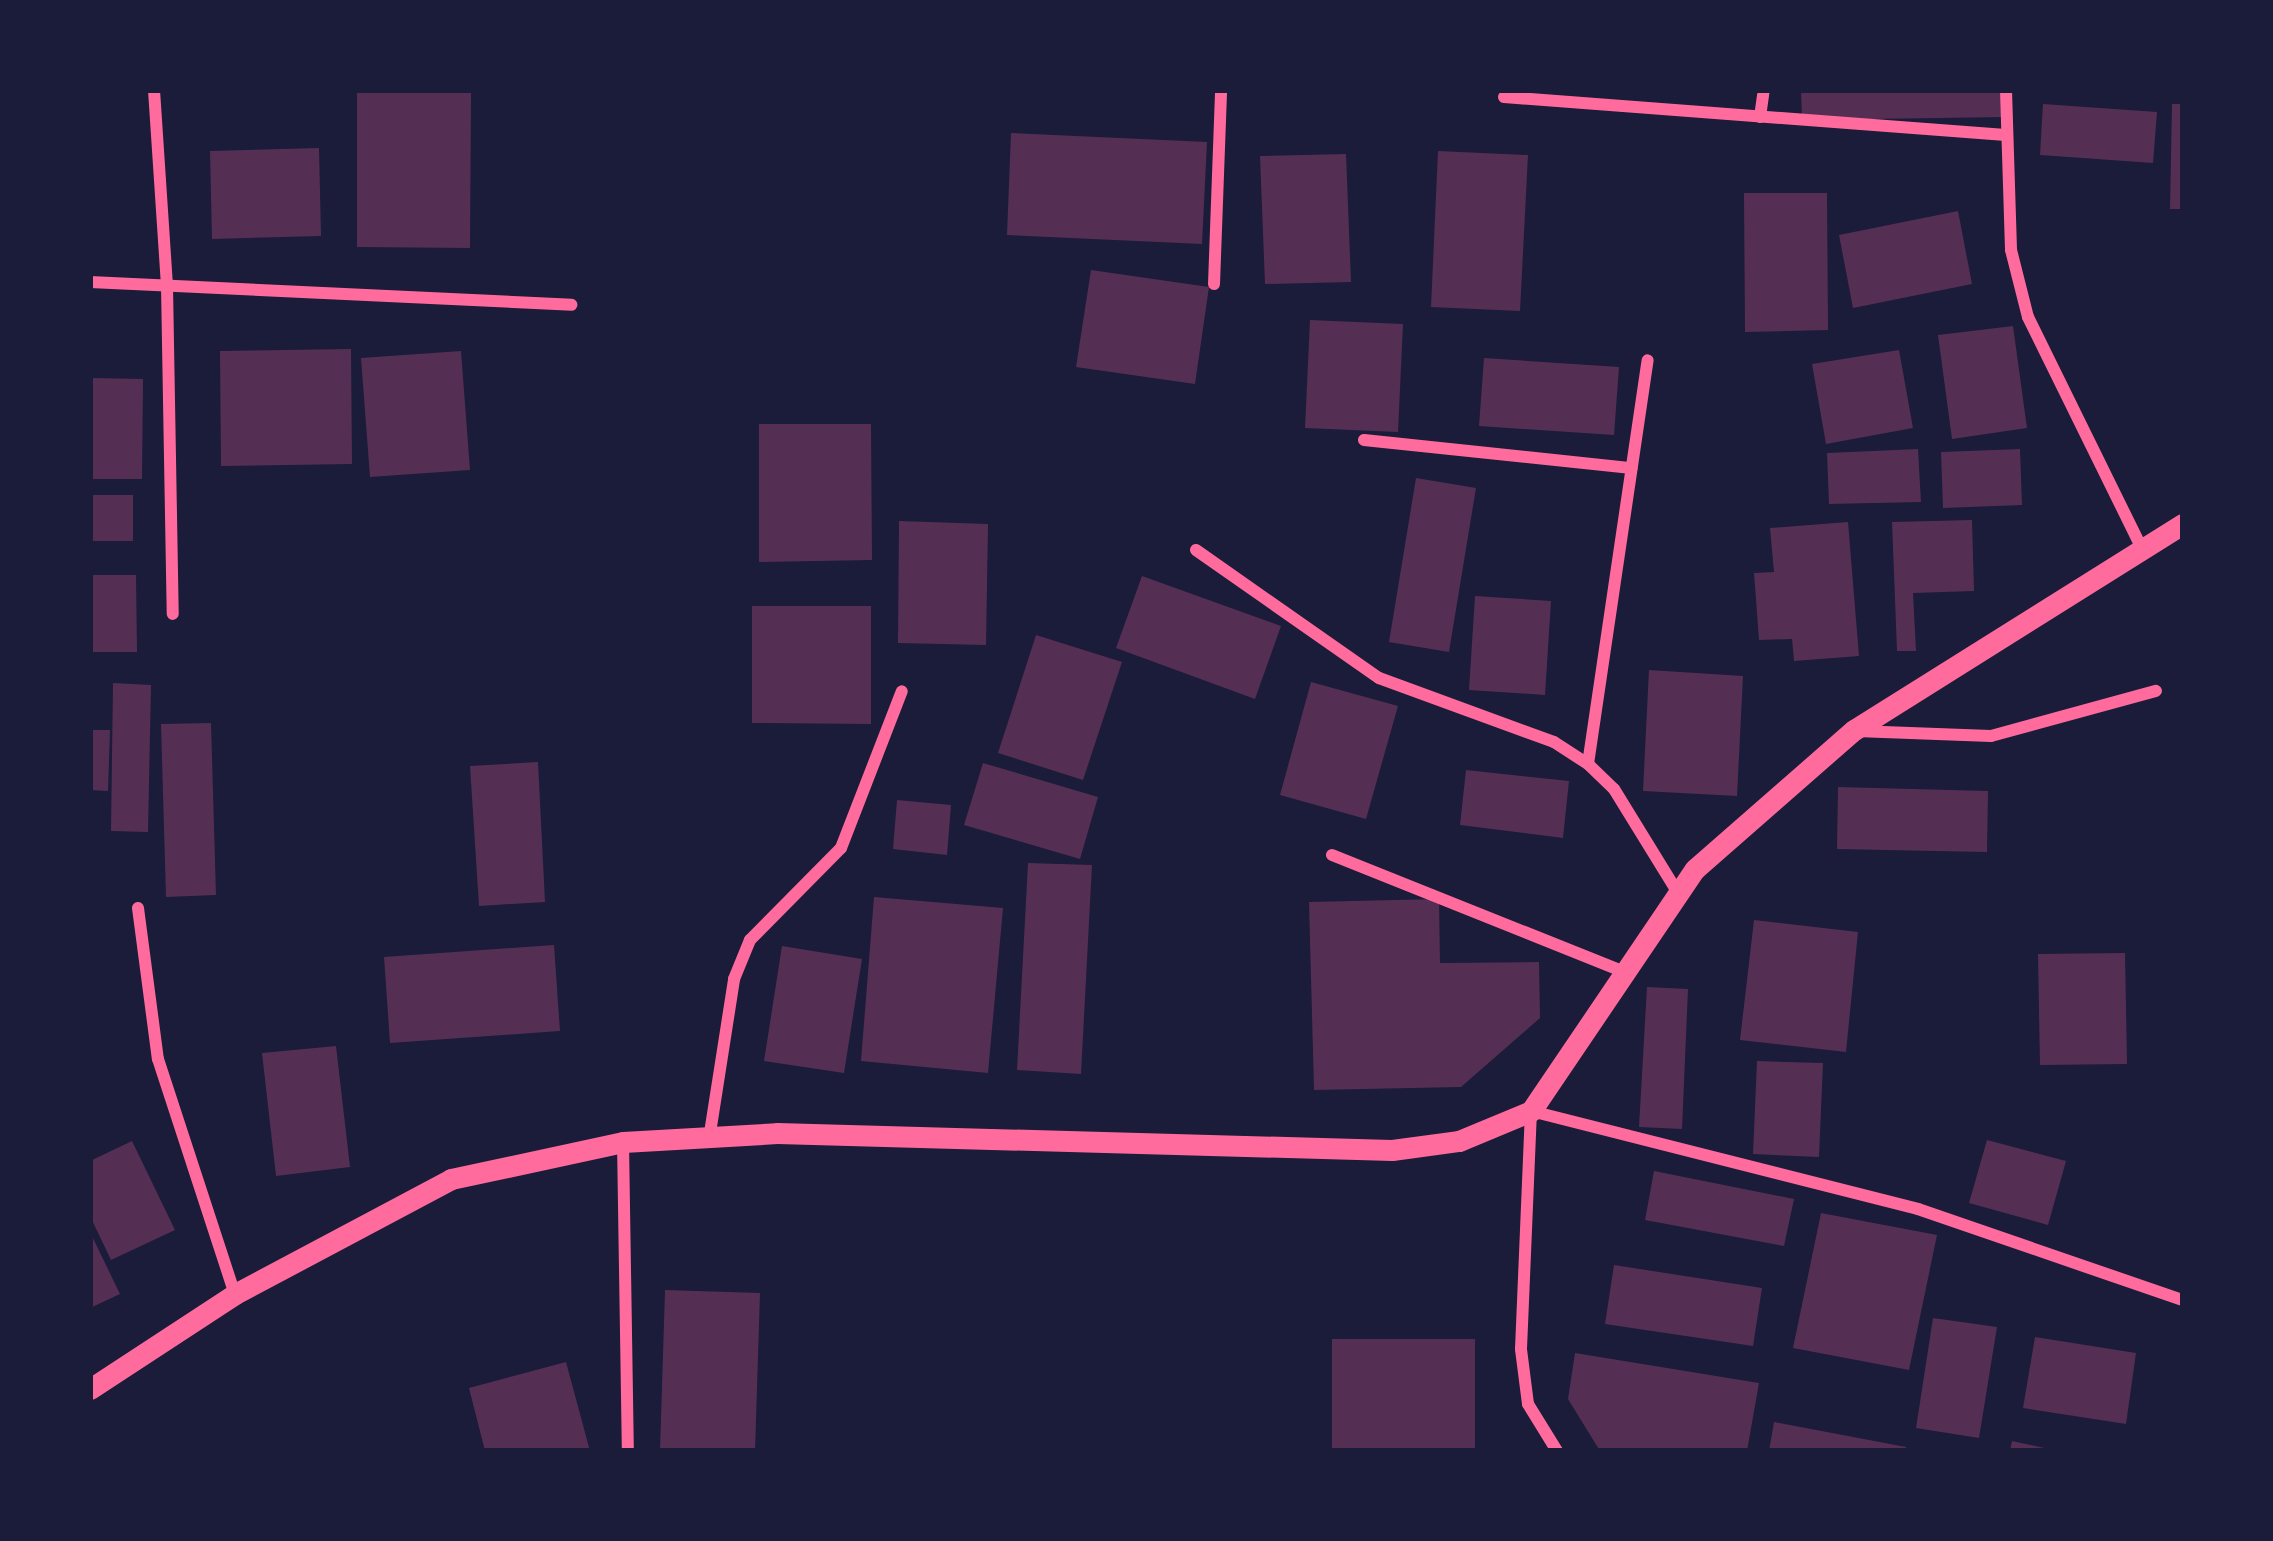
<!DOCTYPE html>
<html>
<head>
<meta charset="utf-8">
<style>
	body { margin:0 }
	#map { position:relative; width:2273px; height:1541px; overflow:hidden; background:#1b1b3a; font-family:Arial,sans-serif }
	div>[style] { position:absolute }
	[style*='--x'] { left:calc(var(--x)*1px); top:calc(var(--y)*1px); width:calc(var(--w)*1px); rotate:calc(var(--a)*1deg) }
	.building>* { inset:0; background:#542f53 }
	.minor>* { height:12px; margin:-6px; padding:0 6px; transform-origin:6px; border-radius:6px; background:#ff6b9d }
	.tertiary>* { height:21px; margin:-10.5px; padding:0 10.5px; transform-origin:10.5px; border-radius:10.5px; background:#ff6b9d }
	span { translate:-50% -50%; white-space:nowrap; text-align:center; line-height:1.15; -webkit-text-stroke:9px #1b1b3a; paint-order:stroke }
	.frame { position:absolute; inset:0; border:93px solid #1b1b3a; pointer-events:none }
</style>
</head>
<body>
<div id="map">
	<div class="building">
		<div style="clip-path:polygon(357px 90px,471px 90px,470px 248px,357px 247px)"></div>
		<div style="clip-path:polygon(1801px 90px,2005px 90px,2006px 117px,1802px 120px)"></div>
		<div style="clip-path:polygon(2043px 104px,2157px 112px,2153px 163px,2040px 155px)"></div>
		<div style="clip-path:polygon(2172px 104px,2183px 104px,2183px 209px,2170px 209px)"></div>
		<div style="clip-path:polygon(1011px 133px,1207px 142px,1202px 244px,1007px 235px)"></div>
		<div style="clip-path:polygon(319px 148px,321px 236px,212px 239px,210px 151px)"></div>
		<div style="clip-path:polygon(1438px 151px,1528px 155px,1520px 311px,1431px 307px)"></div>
		<div style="clip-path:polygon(1346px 154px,1351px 282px,1265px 284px,1260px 156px)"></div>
		<div style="clip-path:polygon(1744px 193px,1827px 193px,1828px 330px,1745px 332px)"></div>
		<div style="clip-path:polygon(1958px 211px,1972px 284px,1853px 308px,1839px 235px)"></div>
		<div style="clip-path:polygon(1091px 270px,1209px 287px,1195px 384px,1076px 367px)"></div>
		<div style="clip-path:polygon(1310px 320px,1403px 324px,1398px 432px,1305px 428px)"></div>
		<div style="clip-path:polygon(2013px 326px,2027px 428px,1952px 439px,1938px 335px)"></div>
		<div style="clip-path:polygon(351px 349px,352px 464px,221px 466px,220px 351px)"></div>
		<div style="clip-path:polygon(1899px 350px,1913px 428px,1826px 444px,1812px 364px)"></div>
		<div style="clip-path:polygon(461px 351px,470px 470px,370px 477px,361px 358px)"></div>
		<div style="clip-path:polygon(1484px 358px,1619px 367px,1614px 435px,1479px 426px)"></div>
		<div style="clip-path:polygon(90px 378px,143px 379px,142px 479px,90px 479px)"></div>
		<div style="clip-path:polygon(759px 424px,871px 424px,872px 560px,759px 562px)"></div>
		<div style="clip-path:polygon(1918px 449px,1921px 502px,1829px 504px,1827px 453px)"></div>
		<div style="clip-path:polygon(2020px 449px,2022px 505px,1943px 508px,1941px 452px)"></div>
		<div style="clip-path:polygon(1416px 478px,1476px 488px,1449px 652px,1389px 642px)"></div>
		<div style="clip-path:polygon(90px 495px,133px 495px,133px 541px,90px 541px)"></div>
		<div style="clip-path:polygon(1972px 520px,1974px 591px,1913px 593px,1916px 651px,1897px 651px,1892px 522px)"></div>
		<div style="clip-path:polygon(899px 521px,988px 524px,986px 645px,898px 643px)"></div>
		<div style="clip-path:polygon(1848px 522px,1859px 656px,1794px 661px,1792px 639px,1759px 640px,1754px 573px,1774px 572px,1770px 528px)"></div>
		<div style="clip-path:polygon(90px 575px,136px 575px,137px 652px,90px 652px)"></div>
		<div style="clip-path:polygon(1142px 576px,1281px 626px,1255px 699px,1116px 648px)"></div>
		<div style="clip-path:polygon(1475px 596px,1551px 601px,1545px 695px,1469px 690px)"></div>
		<div style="clip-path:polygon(752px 606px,871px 606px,871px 724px,752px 723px)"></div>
		<div style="clip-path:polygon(1036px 635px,1122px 662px,1083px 780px,998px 753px)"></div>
		<div style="clip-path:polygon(1649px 670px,1743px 676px,1737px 796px,1643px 791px)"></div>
		<div style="clip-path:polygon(1311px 682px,1398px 706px,1366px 819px,1280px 795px)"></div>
		<div style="clip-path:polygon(113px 683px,151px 685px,148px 832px,111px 831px)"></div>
		<div style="clip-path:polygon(211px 723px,216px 895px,166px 897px,161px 724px)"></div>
		<div style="clip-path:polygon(90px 730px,110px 730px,108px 791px,90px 790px)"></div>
		<div style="clip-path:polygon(538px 762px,545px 902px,479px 906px,470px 766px)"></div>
		<div style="clip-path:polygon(983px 763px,1098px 797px,1080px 859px,964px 825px)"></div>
		<div style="clip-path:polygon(1466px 770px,1569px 781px,1563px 838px,1460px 825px)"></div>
		<div style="clip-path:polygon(1838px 787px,1988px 791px,1987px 852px,1837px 849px)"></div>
		<div style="clip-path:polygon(897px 800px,951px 805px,947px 855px,893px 849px)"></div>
		<div style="clip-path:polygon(1028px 863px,1092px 865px,1081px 1074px,1017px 1070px)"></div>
		<div style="clip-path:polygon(874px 897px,1003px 908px,988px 1073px,861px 1061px)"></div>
		<div style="clip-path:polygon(1439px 899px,1440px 963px,1539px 962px,1540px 1018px,1461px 1087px,1314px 1090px,1309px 902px)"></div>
		<div style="clip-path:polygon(1754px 920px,1858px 932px,1846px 1052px,1740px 1040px)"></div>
		<div style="clip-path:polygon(554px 945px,560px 1031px,390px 1043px,384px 957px)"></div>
		<div style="clip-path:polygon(782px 946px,862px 959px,844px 1073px,764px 1061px)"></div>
		<div style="clip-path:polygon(2125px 953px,2127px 1064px,2040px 1065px,2038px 954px)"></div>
		<div style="clip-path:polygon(1647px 987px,1688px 989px,1682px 1129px,1639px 1127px)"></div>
		<div style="clip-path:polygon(336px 1046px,350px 1167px,276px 1176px,262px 1053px)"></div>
		<div style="clip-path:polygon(1757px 1061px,1823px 1063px,1819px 1157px,1753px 1154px)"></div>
		<div style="clip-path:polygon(1987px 1140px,2066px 1161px,2048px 1225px,1969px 1203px)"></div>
		<div style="clip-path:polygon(132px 1141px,175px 1230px,111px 1260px,90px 1216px,90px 1161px)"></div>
		<div style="clip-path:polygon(1654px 1171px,1794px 1199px,1784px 1246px,1645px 1220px)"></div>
		<div style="clip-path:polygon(1821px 1213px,1937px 1235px,1909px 1370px,1793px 1348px)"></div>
		<div style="clip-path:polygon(90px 1232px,120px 1294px,90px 1308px)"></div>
		<div style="clip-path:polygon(1614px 1265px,1762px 1288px,1753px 1346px,1605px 1324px)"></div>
		<div style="clip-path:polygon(665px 1290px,760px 1293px,755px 1451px,660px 1451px)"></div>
		<div style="clip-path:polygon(1933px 1318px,1997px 1327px,1979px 1438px,1916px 1428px)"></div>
		<div style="clip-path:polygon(2035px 1337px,2136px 1353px,2126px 1424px,2023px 1408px)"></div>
		<div style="clip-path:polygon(1332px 1339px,1475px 1339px,1475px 1451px,1332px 1451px)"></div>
		<div style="clip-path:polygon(1575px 1353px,1759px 1383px,1747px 1451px,1600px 1451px,1568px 1399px)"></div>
		<div style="clip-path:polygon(566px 1362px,590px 1451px,485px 1451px,469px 1388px)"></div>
		<div style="clip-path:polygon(1774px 1422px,1906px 1447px,1905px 1451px,1769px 1451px)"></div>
		<div style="clip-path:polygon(2012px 1441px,2049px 1449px,2049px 1451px,2010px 1451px)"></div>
	</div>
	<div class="minor">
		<div style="--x:154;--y:90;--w:196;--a:86.2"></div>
		<div style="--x:167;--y:286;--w:328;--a:89"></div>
		<div style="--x:2006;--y:90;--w:160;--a:88.2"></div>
		<div style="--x:2011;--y:250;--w:69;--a:75.8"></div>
		<div style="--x:2028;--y:317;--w:258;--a:63.8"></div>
		<div style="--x:1504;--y:97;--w:503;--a:4.33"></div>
		<div style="--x:1760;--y:117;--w:27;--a:-82"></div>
		<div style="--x:90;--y:282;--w:482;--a:2.7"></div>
		<div style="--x:1214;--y:284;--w:194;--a:-87.9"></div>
		<div style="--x:1364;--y:440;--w:269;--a:6"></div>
		<div style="--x:1196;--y:550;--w:223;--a:35"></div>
		<div style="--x:1379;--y:678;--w:186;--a:20.1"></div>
		<div style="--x:1554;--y:742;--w:40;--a:32.9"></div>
		<div style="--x:1588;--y:764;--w:36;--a:44"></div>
		<div style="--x:1614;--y:789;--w:122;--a:58.4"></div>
		<div style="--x:1856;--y:731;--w:135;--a:2.1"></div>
		<div style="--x:1991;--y:736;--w:171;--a:-15.3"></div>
		<div style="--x:1588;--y:764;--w:408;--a:-81.6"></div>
		<div style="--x:1332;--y:855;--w:312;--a:21.8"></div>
		<div style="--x:138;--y:908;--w:152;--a:82.5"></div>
		<div style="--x:158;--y:1059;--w:247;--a:71.9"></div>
		<div style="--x:710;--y:1133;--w:156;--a:-81.1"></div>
		<div style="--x:734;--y:979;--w:42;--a:-67.7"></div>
		<div style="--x:750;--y:940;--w:129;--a:-45.3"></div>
		<div style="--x:841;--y:848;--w:168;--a:-68.8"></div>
		<div style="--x:623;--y:1142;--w:309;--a:89.1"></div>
		<div style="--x:1557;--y:1451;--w:55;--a:-121.7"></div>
		<div style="--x:1528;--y:1404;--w:55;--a:-97.3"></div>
		<div style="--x:1521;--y:1349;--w:238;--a:-87.6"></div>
		<div style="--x:1531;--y:1111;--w:399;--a:14.2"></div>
		<div style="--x:1918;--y:1209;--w:280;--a:19"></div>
	</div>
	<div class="tertiary">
		<div style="--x:90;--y:1389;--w:173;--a:-33.2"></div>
		<div style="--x:235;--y:1294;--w:245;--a:-28"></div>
		<div style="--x:451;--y:1179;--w:176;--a:-12.1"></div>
		<div style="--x:623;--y:1142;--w:154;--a:-3.3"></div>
		<div style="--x:777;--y:1133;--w:615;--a:1.58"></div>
		<div style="--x:1392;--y:1150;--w:68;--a:-7.7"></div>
		<div style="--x:1459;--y:1141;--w:78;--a:-22.6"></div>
		<div style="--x:1531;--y:1111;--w:292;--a:-55.9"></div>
		<div style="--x:1695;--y:869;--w:211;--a:-41.2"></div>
		<div style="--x:1854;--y:730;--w:388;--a:-32.1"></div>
	</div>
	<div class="frame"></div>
</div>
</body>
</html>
